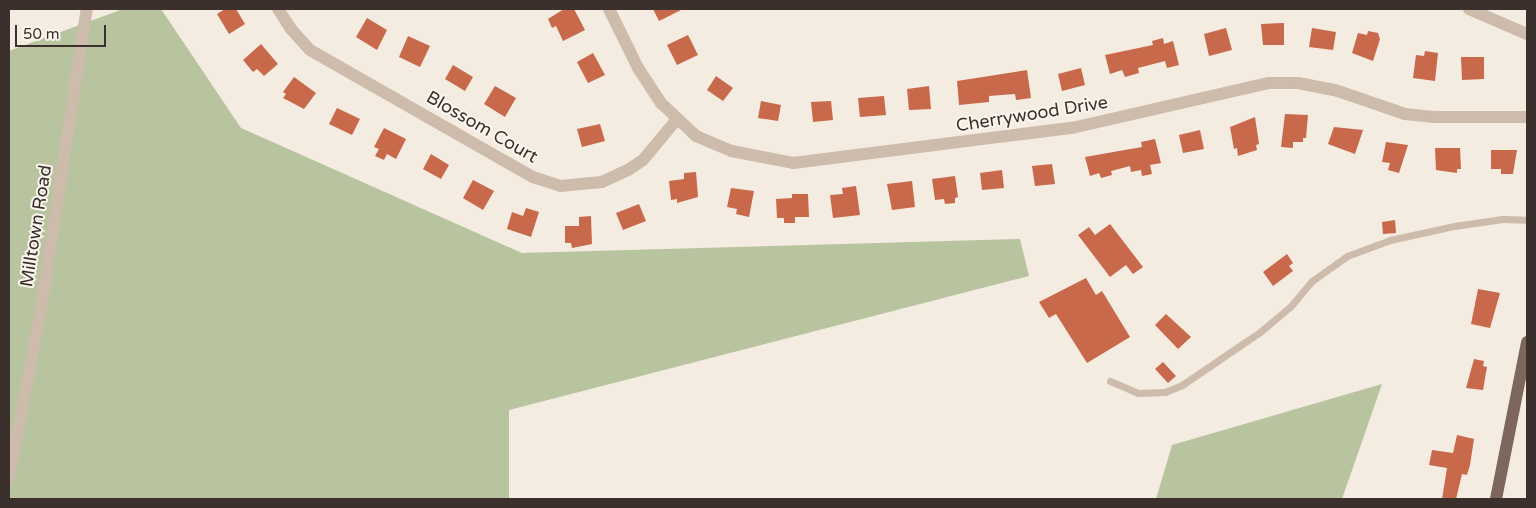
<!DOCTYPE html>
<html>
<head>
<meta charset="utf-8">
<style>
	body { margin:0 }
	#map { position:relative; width:1536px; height:508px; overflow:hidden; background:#f4ebe1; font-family:"Varela Round",sans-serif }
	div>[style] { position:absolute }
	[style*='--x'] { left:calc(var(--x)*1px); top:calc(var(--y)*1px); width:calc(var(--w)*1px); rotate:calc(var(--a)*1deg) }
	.green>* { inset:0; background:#b8c4a0 }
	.building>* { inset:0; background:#c8694b }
	.service>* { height:7px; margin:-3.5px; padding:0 3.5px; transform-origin:3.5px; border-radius:3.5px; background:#cdbbac }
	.minor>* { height:12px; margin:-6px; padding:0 6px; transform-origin:6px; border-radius:6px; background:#cdbbac }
	.tertiary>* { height:12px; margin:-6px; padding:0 6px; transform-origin:6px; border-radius:6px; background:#cdbbac }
	.primary>* { height:12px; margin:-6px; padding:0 6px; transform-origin:6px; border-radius:6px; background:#7d675c }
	span { translate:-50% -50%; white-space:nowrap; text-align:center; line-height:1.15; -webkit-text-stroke:4px #fbf5ee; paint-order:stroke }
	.street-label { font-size:18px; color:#3b302b }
	.frame { position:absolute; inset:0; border:10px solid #3b302b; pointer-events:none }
	.scale { position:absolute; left:15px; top:25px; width:91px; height:22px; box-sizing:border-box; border:2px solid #3b302b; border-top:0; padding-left:6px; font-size:15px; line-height:18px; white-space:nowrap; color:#3b302b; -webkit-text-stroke:4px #fbf5ee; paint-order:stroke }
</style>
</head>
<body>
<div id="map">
	<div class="green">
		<div style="clip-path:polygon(123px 9px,161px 9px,241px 128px,522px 253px,1020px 239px,1029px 276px,509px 410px,509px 499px,9px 499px,9px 51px)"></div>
		<div style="clip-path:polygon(1382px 384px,1342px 499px,1156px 499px,1172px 445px)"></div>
	</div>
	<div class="building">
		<div style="clip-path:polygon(225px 9px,236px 9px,245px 24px,229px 34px,217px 14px)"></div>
		<div style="clip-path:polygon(564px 9px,574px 9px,585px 30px,563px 41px,556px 26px,552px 28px,548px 19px)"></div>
		<div style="clip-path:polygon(653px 9px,683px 9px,659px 21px)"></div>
		<div style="clip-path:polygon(367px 18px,387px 30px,377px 50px,356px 37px)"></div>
		<div style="clip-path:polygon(1284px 23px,1284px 45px,1263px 45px,1261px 24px)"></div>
		<div style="clip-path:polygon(1226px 28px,1232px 50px,1209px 56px,1204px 34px)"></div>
		<div style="clip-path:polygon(1312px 28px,1336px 32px,1333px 50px,1309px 47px)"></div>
		<div style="clip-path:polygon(1368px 31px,1378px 33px,1380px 39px,1373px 61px,1352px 53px,1358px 33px,1367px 35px)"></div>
		<div style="clip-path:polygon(688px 35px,698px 55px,677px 65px,667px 45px)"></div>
		<div style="clip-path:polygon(408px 36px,430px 46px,420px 67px,399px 57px)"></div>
		<div style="clip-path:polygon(1163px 38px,1164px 44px,1173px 41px,1179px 65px,1167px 68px,1165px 61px,1138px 68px,1139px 73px,1125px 77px,1122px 70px,1110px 74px,1105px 55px,1153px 45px,1152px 41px)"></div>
		<div style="clip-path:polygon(261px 44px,278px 64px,264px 76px,257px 69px,253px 72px,243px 60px)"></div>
		<div style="clip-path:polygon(1425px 51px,1438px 53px,1435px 81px,1413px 78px,1416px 55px,1424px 56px)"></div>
		<div style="clip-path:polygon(593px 53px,605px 75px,588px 83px,577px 62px)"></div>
		<div style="clip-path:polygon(1461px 57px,1484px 57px,1484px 79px,1462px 80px)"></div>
		<div style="clip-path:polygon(453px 65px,473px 77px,465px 91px,445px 79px)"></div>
		<div style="clip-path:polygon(1081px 68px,1085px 85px,1062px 91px,1058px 74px)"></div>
		<div style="clip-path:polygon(1027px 70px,1031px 98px,1016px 100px,1015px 94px,989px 96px,989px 102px,959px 105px,957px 81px)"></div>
		<div style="clip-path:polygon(716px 76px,733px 88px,723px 101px,707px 90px)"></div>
		<div style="clip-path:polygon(294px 77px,316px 93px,304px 109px,283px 98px,286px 94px,283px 92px)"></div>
		<div style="clip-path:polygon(495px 86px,516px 98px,505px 117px,484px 104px)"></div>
		<div style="clip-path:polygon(929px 86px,931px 109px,909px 110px,907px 89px)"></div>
		<div style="clip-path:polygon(884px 96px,886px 115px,860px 117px,858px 98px)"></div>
		<div style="clip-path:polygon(761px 101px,781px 105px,778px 121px,758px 118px)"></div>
		<div style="clip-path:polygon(831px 101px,833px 120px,813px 122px,811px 102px)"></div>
		<div style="clip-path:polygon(337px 108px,360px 119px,352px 135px,329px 124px)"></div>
		<div style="clip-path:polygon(1285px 114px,1308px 115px,1306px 138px,1303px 138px,1303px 142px,1293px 142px,1293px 148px,1281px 147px)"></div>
		<div style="clip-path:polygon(1255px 117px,1259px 144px,1256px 145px,1257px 150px,1238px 156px,1237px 148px,1234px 149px,1230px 127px)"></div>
		<div style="clip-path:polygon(600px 124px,605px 141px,582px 147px,577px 129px)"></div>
		<div style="clip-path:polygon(1334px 127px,1363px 130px,1355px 154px,1328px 144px)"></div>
		<div style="clip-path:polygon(384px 128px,406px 139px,396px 159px,387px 154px,384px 160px,375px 156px,379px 149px,374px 147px)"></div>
		<div style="clip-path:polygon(1200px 130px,1204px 149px,1183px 153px,1179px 135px)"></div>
		<div style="clip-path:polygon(1155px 139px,1161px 163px,1150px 165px,1152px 174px,1142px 176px,1141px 170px,1131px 172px,1130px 166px,1111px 171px,1112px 175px,1101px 178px,1099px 173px,1090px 176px,1085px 157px,1142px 147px,1141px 142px)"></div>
		<div style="clip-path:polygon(1386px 142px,1408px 145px,1399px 173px,1388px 170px,1390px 163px,1382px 162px)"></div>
		<div style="clip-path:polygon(1435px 148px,1460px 148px,1461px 169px,1457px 169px,1457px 173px,1436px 170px)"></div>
		<div style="clip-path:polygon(1491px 150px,1517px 150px,1513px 174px,1501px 174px,1501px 169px,1491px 169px)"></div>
		<div style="clip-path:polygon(431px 154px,449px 165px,441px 179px,423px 169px)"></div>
		<div style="clip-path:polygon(1052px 164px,1055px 184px,1035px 186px,1032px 166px)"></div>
		<div style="clip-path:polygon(1002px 170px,1004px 188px,982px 190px,980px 173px)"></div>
		<div style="clip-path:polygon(696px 172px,698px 197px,677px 203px,677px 199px,671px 200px,669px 181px,684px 179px,684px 173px)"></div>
		<div style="clip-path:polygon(955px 176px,958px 197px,955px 198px,955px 203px,945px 204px,944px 199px,935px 200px,932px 179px)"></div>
		<div style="clip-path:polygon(473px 180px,494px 191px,483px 210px,463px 198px)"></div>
		<div style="clip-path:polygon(912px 181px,915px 207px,892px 210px,887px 184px)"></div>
		<div style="clip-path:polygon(856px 186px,860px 215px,833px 218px,830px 195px,843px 194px,842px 188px)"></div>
		<div style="clip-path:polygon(731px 188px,754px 191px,749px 217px,736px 214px,737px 209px,727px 207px)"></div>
		<div style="clip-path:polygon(792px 194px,808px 194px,809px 217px,795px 217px,795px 223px,784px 223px,784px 218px,777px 218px,776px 199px,792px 198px)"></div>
		<div style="clip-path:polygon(639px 204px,646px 221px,623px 230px,616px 213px)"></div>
		<div style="clip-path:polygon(526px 208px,539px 212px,531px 237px,507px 229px,512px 212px,523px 216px)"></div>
		<div style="clip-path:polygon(591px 216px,592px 244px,572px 248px,571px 243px,565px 243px,565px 226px,579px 226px,579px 217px)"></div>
		<div style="clip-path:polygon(1395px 220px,1396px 233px,1383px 234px,1382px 222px)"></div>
		<div style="clip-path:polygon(1110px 224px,1143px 267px,1133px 274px,1126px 265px,1110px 277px,1078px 235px,1089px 227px,1095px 235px)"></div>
		<div style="clip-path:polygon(1287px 254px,1293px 263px,1289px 266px,1293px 271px,1273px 286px,1263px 272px)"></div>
		<div style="clip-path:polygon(1086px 278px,1096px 295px,1102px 291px,1130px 337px,1087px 363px,1056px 314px,1049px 318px,1039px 302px)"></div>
		<div style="clip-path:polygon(1478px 289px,1500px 293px,1490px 328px,1471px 324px)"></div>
		<div style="clip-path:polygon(1166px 314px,1191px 337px,1178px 349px,1155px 325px)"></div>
		<div style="clip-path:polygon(1474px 359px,1484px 361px,1483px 366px,1487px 367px,1483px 390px,1466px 388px)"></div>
		<div style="clip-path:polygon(1163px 362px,1176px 376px,1168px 383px,1155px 369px)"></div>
		<div style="clip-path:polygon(1457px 435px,1474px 439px,1470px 465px,1467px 475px,1462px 474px,1456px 499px,1442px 499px,1447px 468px,1429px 465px,1432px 450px,1453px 453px)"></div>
	</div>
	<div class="service">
		<div style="--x:1110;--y:381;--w:30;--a:23"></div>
		<div style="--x:1138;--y:393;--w:27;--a:-2"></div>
		<div style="--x:1165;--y:392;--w:18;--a:-22"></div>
		<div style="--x:1182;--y:385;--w:94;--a:-34.2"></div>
		<div style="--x:1260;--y:332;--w:39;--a:-40"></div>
		<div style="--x:1290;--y:307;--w:34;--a:-50"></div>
		<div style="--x:1312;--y:281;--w:43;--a:-35.5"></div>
		<div style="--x:1347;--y:256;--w:46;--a:-20.4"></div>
		<div style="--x:1390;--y:240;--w:66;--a:-12.3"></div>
		<div style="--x:1454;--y:226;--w:49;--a:-8.3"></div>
		<div style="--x:1502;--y:219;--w:25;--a:2"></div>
	</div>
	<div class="minor">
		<div style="--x:278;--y:9;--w:24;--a:57"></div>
		<div style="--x:291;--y:29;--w:28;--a:48"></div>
		<div style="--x:310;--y:50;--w:257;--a:29.7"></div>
		<div style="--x:533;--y:177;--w:28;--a:18"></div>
		<div style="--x:560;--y:186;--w:42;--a:-5.4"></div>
		<div style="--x:602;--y:182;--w:29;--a:-25"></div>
		<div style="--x:628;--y:170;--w:18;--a:-34"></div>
		<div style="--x:643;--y:160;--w:53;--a:-50.3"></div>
		<div style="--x:609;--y:9;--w:66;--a:63.8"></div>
		<div style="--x:638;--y:68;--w:42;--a:56.7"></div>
		<div style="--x:661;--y:103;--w:48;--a:43.3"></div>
		<div style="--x:696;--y:136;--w:39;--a:23"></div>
		<div style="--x:732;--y:151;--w:62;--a:11.1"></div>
		<div style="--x:793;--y:163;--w:281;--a:-7.2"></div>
		<div style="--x:1072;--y:128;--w:201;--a:-12.9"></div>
		<div style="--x:1268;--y:83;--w:30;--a:0"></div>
		<div style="--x:1298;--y:83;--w:38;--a:11"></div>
		<div style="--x:1335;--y:90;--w:74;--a:18.9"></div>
		<div style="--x:1405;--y:114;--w:29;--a:6"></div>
		<div style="--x:1434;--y:117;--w:93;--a:0"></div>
	</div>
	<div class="tertiary">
		<div style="--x:1469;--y:9;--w:63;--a:23.3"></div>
		<div style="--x:9;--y:478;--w:173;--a:-79.3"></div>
		<div style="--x:41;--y:308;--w:303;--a:-81.3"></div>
	</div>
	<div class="primary">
		<div style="--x:1496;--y:499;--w:160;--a:-78.8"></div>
	</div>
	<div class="street-label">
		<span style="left:1032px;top:114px;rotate:-9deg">Cherrywood Drive</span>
		<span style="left:482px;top:127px;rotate:30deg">Blossom Court</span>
		<span style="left:36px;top:226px;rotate:-81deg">Milltown Road</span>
	</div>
	<div class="frame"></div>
	<div class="scale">50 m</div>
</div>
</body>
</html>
